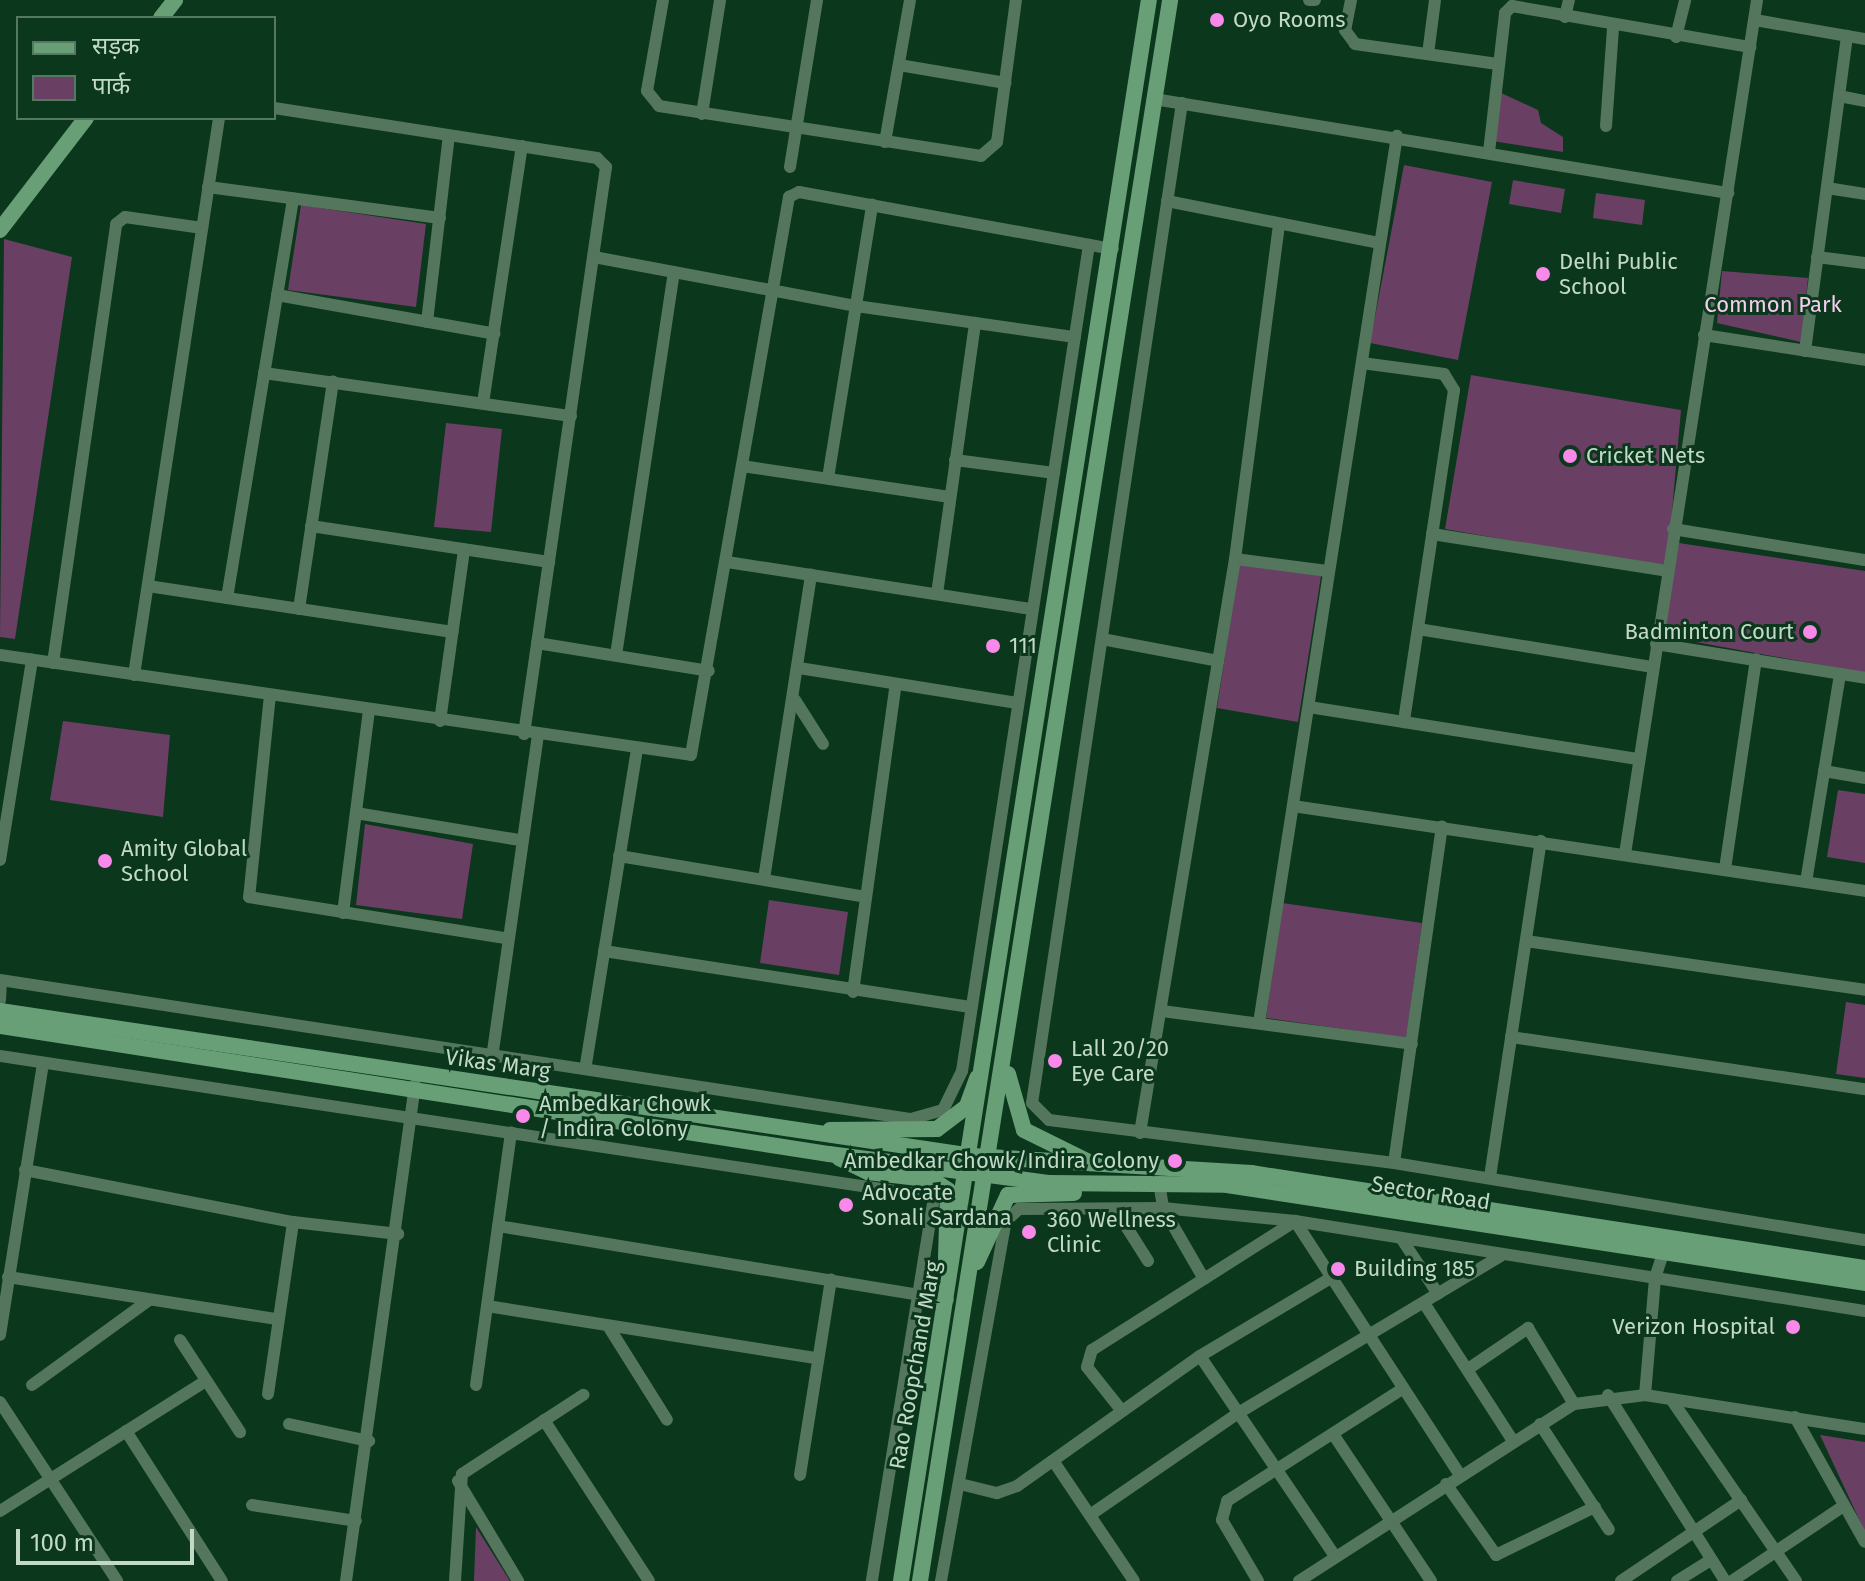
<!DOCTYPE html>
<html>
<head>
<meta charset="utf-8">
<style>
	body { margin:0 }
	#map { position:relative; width:1865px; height:1581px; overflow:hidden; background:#0b371c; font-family:"Fira Sans","Noto Sans Devanagari",sans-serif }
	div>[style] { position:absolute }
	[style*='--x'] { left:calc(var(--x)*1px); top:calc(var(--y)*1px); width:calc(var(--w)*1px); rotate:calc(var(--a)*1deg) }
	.green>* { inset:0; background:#6a3f64 }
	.street>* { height:12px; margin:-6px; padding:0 6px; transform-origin:6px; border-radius:6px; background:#54765d }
	.secondary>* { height:16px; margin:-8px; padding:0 8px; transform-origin:8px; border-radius:8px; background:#689f77 }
	.dots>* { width:22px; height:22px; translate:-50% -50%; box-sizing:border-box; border:4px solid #0b371c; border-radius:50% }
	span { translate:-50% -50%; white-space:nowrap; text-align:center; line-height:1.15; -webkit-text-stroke:6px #0b371c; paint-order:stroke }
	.poi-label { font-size:22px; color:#c3d9c8 }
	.left { translate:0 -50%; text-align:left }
	.right { translate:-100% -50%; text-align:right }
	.park-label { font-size:22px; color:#f5cdee }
	.street-label { font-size:22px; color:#c3d9c8 }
	.legend { position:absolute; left:16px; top:16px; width:260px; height:104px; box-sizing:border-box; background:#0b371c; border:2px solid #557861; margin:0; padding:10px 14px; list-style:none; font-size:24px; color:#c3d9c8 }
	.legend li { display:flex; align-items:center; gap:16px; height:40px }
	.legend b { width:40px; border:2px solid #557861 }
	.scale { position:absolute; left:16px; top:1529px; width:178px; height:36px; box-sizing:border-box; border:4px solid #c3d9c8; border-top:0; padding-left:10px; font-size:24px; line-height:28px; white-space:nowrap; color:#c3d9c8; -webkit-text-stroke:6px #0b371c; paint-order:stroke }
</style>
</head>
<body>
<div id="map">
	<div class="green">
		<div style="clip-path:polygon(1499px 92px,1538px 110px,1541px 123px,1563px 137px,1563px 152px,1492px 141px)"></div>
		<div style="clip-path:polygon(1404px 165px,1492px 182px,1458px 360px,1370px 343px)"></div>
		<div style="clip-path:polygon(1513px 180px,1565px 189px,1561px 213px,1509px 204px)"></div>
		<div style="clip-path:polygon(1596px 193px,1645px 200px,1642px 225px,1593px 218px)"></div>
		<div style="clip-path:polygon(301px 205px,426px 224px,416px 307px,288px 290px)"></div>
		<div style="clip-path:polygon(4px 239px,72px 257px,15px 639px,0 637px)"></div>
		<div style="clip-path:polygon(1722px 271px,1808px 278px,1801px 342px,1717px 323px)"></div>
		<div style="clip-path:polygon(1471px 375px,1681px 410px,1667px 568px,1445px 529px)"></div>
		<div style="clip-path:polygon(446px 423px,502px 429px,491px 532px,434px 527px)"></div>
		<div style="clip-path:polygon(1679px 543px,1865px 571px,1865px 673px,1663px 636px)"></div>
		<div style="clip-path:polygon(1239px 564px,1321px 576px,1298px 722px,1217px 708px)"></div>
		<div style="clip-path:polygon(63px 721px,170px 735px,163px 817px,50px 800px)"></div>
		<div style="clip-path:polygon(1838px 790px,1865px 794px,1865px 863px,1827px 857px)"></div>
		<div style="clip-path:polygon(365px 824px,473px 844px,462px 919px,356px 905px)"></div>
		<div style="clip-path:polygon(769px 900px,848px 912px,839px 975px,760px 963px)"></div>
		<div style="clip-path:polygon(1282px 903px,1422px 923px,1406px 1038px,1266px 1018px)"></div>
		<div style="clip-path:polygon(1846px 1002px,1865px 1005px,1865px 1078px,1836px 1074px)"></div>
		<div style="clip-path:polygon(1820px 1435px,1865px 1442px,1865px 1532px)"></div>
		<div style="clip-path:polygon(476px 1527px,510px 1581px,474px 1581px)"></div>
	</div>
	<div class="street">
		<div style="--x:663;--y:0;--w:92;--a:100"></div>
		<div style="--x:647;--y:91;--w:19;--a:51"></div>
		<div style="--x:659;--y:106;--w:326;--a:8.8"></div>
		<div style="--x:981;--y:156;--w:21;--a:-41"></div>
		<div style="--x:997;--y:142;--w:143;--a:-82.4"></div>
		<div style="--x:1309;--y:0;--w:6;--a:0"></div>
		<div style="--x:1351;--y:0;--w:31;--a:101"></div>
		<div style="--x:1345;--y:30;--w:17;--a:54"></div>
		<div style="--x:1355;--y:44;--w:144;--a:8"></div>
		<div style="--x:1565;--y:17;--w:17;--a:-77"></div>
		<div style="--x:1755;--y:20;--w:112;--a:9.8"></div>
		<div style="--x:1676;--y:37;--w:38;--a:-76"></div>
		<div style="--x:1428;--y:54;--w:54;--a:-82.6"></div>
		<div style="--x:899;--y:65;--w:108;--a:9.6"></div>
		<div style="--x:1839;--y:96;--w:26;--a:11"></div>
		<div style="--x:1154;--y:99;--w:582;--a:9.3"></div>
		<div style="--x:1182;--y:103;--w:1011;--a:98.53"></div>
		<div style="--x:1032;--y:1103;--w:24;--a:45"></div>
		<div style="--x:1049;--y:1120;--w:348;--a:7.1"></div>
		<div style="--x:1394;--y:1163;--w:477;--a:9.3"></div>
		<div style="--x:274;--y:108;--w:327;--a:8.8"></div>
		<div style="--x:597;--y:158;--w:13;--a:45"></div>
		<div style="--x:606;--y:167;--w:573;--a:98.23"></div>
		<div style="--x:702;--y:114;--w:115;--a:-81"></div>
		<div style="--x:1606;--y:126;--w:97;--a:-85.9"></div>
		<div style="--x:885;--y:142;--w:144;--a:-80"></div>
		<div style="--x:1489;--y:152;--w:140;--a:-83.4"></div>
		<div style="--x:1505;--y:13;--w:10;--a:-45"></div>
		<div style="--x:1512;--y:6;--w:242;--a:9.8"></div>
		<div style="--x:790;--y:167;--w:169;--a:-80.8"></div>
		<div style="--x:208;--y:187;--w:234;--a:7.6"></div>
		<div style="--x:1827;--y:188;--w:38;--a:9"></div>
		<div style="--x:1167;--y:201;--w:217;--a:11.2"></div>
		<div style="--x:594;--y:257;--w:267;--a:10.6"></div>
		<div style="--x:856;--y:306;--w:221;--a:8.1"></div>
		<div style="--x:1817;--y:257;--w:48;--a:7.1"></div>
		<div style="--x:277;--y:295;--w:221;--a:10.1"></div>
		<div style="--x:427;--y:322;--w:187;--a:-83.3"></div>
		<div style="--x:1704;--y:335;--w:163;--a:8.8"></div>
		<div style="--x:1805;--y:351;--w:318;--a:-82.4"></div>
		<div style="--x:1362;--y:363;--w:83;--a:7.6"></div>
		<div style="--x:1444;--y:374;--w:19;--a:58"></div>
		<div style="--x:1454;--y:390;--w:336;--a:98.6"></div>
		<div style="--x:264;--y:373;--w:310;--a:8"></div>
		<div style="--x:483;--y:403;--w:260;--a:-81.4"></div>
		<div style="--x:955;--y:460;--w:100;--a:7.5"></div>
		<div style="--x:742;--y:466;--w:210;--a:8.5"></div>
		<div style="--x:828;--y:478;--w:277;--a:-80.8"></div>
		<div style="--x:311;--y:526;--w:241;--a:8.6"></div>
		<div style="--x:1673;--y:529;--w:194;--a:9.2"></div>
		<div style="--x:1432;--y:534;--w:238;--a:8.9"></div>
		<div style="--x:1235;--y:559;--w:93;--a:7.4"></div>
		<div style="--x:727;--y:562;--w:309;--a:8.8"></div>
		<div style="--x:148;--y:586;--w:308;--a:8.6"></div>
		<div style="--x:937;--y:594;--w:274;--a:-82"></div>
		<div style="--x:227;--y:598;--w:405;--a:-80.6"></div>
		<div style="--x:299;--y:609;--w:230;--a:-81.5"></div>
		<div style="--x:1418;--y:629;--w:238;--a:9.2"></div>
		<div style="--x:1102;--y:639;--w:118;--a:10.7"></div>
		<div style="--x:537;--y:643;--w:174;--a:9.2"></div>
		<div style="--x:1656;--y:644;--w:212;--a:9.2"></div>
		<div style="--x:0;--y:655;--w:698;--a:8.23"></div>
		<div style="--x:691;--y:755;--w:567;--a:-80.04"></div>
		<div style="--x:789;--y:197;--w:11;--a:-27"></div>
		<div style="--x:799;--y:192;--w:319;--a:10.3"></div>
		<div style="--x:616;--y:655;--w:387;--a:-81.4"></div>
		<div style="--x:53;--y:663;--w:443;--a:-81.8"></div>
		<div style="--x:116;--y:224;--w:11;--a:-38"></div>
		<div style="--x:125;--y:217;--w:78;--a:8.1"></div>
		<div style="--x:799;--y:668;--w:221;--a:9.1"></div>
		<div style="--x:134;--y:675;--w:563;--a:-81.32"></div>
		<div style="--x:270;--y:695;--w:203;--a:95.9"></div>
		<div style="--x:249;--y:897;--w:258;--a:9.1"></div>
		<div style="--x:795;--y:700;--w:52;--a:57.5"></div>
		<div style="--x:1309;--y:707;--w:334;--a:9"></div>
		<div style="--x:440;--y:721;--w:173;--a:-82"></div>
		<div style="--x:1824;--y:771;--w:42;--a:9.7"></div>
		<div style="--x:1293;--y:806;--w:578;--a:8.45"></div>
		<div style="--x:356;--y:813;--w:165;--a:9.4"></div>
		<div style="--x:1625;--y:854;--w:864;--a:-81.21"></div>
		<div style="--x:619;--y:856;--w:250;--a:9.4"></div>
		<div style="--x:0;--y:860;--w:203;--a:-80.9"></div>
		<div style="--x:1725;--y:869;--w:212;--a:-81.6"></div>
		<div style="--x:764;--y:879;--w:308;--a:-81.2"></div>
		<div style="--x:1806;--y:882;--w:211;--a:-80.7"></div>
		<div style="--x:343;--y:913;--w:204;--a:-82.7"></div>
		<div style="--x:1526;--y:941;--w:343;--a:8.2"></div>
		<div style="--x:604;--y:951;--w:372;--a:8.7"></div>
		<div style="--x:0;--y:980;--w:922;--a:8.68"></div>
		<div style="--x:911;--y:1119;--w:33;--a:-16"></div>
		<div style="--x:943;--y:1110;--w:43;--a:-64"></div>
		<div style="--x:962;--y:1071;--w:836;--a:-81.26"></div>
		<div style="--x:853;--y:992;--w:311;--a:-82.1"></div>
		<div style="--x:0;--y:1000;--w:19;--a:-87"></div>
		<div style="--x:1162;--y:1011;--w:252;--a:7.5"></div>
		<div style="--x:1259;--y:1023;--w:898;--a:-81.16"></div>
		<div style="--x:1511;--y:1037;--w:358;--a:8.4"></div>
		<div style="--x:493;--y:1051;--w:319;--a:-81.9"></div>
		<div style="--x:0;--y:1056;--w:945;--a:8.58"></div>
		<div style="--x:934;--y:1197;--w:389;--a:99.2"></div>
		<div style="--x:586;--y:1064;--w:318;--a:-80.8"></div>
		<div style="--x:1140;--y:1133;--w:582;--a:-80.6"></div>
		<div style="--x:1235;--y:559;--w:338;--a:-82.5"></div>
		<div style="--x:1394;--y:1163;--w:340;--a:-81.9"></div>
		<div style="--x:25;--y:1170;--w:273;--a:11"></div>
		<div style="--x:293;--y:1222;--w:106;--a:6.5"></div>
		<div style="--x:1490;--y:1177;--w:340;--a:-81.4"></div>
		<div style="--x:1159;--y:1182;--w:26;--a:81"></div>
		<div style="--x:1163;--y:1208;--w:82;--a:60"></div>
		<div style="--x:1134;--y:1209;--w:17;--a:126"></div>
		<div style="--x:1124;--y:1223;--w:45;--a:57.7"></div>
		<div style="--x:1295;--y:1221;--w:303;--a:57"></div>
		<div style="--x:498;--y:1226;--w:456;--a:9.3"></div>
		<div style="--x:1401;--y:1238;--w:67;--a:56.5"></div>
		<div style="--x:8;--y:1277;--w:272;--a:8.9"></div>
		<div style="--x:1424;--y:1303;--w:164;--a:57.2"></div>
		<div style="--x:487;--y:1306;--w:334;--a:9"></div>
		<div style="--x:610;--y:1329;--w:107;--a:57.9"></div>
		<div style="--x:0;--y:1335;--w:275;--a:-81"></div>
		<div style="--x:180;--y:1340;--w:110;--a:56.9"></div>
		<div style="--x:1200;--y:1356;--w:241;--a:56"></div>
		<div style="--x:1468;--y:1369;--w:73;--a:-34.3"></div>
		<div style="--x:1528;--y:1328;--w:89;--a:58.8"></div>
		<div style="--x:32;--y:1385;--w:145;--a:-36"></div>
		<div style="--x:476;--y:1385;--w:255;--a:-82.1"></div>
		<div style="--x:268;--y:1394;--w:174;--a:-81.7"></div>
		<div style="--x:1608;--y:1395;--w:220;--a:57.8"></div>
		<div style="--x:1645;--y:1395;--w:117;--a:-85.1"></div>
		<div style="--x:1655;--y:1278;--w:35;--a:-72"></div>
		<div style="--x:1671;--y:1399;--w:221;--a:55.5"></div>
		<div style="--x:0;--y:1402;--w:214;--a:56.8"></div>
		<div style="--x:1122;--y:1411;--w:56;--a:-128.5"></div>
		<div style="--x:1087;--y:1367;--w:18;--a:-74"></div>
		<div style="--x:1092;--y:1350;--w:241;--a:-32.4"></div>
		<div style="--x:1795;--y:1417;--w:143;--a:60.8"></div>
		<div style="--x:544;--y:1420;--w:192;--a:56.9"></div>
		<div style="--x:289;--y:1424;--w:82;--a:12"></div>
		<div style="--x:1540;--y:1424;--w:126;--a:56.9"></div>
		<div style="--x:126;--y:1431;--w:178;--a:57.4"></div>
		<div style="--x:1335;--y:1437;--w:173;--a:56.3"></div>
		<div style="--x:1054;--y:1462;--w:143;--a:56.1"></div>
		<div style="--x:800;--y:1475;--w:198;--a:-81"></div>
		<div style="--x:458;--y:1481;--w:117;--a:59"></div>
		<div style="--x:960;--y:1484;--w:38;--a:14"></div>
		<div style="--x:997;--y:1493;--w:21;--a:-19"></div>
		<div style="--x:1017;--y:1486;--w:224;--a:-35.4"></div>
		<div style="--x:1200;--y:1356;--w:150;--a:-30.8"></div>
		<div style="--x:1446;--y:1484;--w:87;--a:54.8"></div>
		<div style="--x:1496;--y:1555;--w:110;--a:-25.9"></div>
		<div style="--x:252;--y:1505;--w:105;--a:8.7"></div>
		<div style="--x:0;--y:1511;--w:244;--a:-32.3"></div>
		<div style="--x:1090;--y:1515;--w:182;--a:-34.5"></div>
		<div style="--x:1240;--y:1412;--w:304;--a:-30.9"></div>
		<div style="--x:346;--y:1581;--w:501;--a:-82.08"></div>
		<div style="--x:455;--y:1581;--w:107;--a:-86.3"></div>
		<div style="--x:462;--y:1474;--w:145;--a:-33.1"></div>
		<div style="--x:941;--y:1581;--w:366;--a:-79.8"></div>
		<div style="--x:1006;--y:1221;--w:18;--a:-43"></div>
		<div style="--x:1019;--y:1209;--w:144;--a:-0.4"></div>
		<div style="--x:1163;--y:1208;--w:133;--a:5.6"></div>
		<div style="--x:1295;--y:1221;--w:577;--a:8.97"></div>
		<div style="--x:1258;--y:1581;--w:71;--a:-120.5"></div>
		<div style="--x:1222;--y:1520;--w:20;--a:-75"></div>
		<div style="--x:1227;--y:1501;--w:208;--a:-32.6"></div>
		<div style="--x:1299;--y:1581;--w:327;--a:-32.8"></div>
		<div style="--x:1574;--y:1404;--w:72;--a:-7.2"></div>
		<div style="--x:1645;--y:1395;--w:223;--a:8.8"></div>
		<div style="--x:1621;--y:1581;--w:145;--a:-34"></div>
		<div style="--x:1677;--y:1581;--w:40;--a:-32"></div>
		<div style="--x:1732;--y:1581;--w:133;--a:-33.9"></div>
	</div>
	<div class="secondary">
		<div style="--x:161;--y:18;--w:23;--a:-52"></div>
		<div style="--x:0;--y:230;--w:141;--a:-52.5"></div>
		<div style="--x:0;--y:1011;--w:983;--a:8.48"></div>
		<div style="--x:972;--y:1156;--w:280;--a:3.5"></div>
		<div style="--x:1251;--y:1173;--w:621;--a:8.8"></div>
		<div style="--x:0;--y:1026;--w:839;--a:8.78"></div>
		<div style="--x:829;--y:1154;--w:223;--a:7.5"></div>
		<div style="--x:1050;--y:1183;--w:177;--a:0.6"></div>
		<div style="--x:1227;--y:1185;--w:645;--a:8.73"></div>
		<div style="--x:1008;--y:1074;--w:58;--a:74.1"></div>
		<div style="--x:1024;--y:1130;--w:75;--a:26.2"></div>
		<div style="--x:830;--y:1130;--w:107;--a:-0.5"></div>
		<div style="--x:937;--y:1129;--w:38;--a:-37"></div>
		<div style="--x:967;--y:1106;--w:30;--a:-70"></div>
		<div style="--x:839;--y:1158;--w:32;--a:26"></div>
		<div style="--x:868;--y:1172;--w:65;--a:7"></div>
		<div style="--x:933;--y:1180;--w:18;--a:34"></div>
		<div style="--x:948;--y:1190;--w:68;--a:91.7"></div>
		<div style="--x:977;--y:1262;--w:74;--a:-65.2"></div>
		<div style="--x:1008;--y:1195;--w:66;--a:-1.7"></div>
		<div style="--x:901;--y:1581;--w:1600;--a:-81.09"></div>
		<div style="--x:920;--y:1581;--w:1601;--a:-81.01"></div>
	</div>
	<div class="dots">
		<div style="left:1217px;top:20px;background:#f888ea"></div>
		<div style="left:1543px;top:274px;background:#f888ea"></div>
		<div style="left:1570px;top:456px;background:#f888ea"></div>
		<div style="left:1810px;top:632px;background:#f888ea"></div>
		<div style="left:993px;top:646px;background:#f888ea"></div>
		<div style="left:105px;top:861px;background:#f888ea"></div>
		<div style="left:1055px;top:1061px;background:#f888ea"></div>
		<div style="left:523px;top:1116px;background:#f888ea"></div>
		<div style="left:1175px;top:1161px;background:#f888ea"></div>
		<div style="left:846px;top:1205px;background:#f888ea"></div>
		<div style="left:1029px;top:1232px;background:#f888ea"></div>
		<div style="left:1338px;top:1269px;background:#f888ea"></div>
		<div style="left:1793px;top:1327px;background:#f888ea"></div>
	</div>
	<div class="poi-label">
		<span class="left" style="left:1233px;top:20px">Oyo Rooms</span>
		<span class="left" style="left:1559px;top:274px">Delhi Public<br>School</span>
		<span class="left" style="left:1586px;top:456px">Cricket Nets</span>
		<span class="right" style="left:1794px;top:632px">Badminton Court</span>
		<span class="left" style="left:1009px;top:646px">111</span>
		<span class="left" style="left:121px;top:861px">Amity Global<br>School</span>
		<span class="left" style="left:1071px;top:1061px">Lall 20/20<br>Eye Care</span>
		<span class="left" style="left:539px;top:1116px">Ambedkar Chowk<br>/ Indira Colony</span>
		<span class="right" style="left:1159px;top:1161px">Ambedkar Chowk/Indira Colony</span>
		<span class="left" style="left:862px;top:1205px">Advocate<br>Sonali Sardana</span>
		<span class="left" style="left:1047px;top:1232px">360 Wellness<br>Clinic</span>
		<span class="left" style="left:1354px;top:1269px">Building 185</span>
		<span class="right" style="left:1775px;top:1327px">Verizon Hospital</span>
	</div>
	<div class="park-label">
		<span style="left:1773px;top:305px">Common Park</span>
	</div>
	<div class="street-label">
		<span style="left:498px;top:1064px;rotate:8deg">Vikas Marg</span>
		<span style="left:1431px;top:1193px;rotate:9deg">Sector Road</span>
		<span style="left:915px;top:1365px;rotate:-80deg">Rao Roopchand Marg</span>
	</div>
	<ul class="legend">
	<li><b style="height:10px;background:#689f77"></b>सड़क</li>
	<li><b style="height:22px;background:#6a3f64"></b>पार्क</li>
	</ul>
	<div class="scale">100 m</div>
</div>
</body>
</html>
